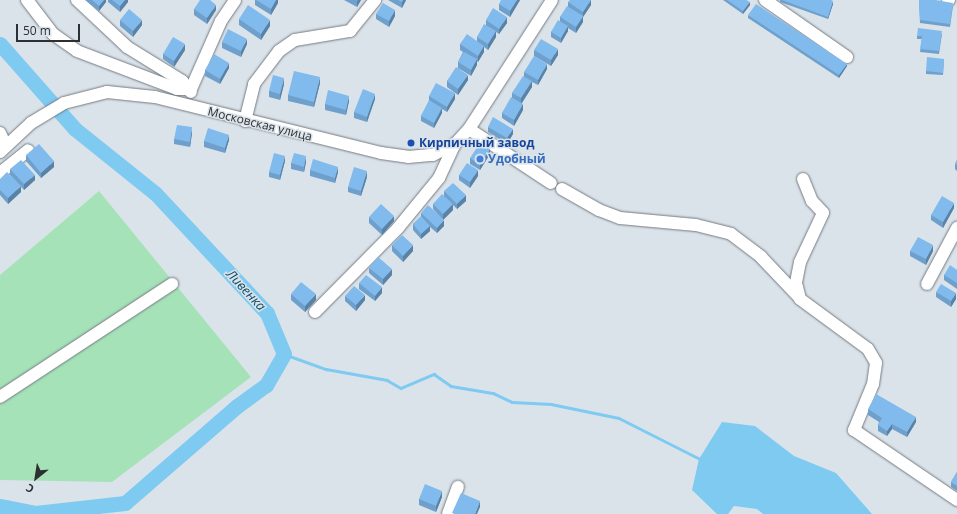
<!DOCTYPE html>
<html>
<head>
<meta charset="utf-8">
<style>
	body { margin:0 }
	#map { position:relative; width:957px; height:514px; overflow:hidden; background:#dbe3ea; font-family:"Open Sans",sans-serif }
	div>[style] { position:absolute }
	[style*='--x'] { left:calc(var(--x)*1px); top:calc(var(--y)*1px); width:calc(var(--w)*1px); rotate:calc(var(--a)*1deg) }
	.green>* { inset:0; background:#a6e2b8 }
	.water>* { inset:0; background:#7ecaf1 }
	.stream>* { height:2.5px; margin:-1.25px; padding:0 1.25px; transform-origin:1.25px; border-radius:1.25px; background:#7ecaf1 }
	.river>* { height:15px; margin:-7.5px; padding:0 7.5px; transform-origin:7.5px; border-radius:7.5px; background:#7ecaf1 }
	.roads { filter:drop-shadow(0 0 1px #747b81) drop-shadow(0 0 1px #747b81) }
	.minor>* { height:12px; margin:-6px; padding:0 6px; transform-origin:6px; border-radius:6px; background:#fff }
	.wall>* { inset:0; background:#6fa0cb }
	.shaded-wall>* { inset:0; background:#5a82a5 }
	.building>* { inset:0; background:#81baec }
	.dots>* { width:11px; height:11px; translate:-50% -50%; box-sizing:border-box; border:2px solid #dbe3ea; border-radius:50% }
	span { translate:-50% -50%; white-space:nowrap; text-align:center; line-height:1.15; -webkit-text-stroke:3px #dbe3ea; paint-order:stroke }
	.street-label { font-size:12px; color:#2d3033 }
	.transit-label { font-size:12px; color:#164399; font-weight:700 }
	.left { translate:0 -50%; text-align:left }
	.shop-label { font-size:12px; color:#366cbe; font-weight:700 }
	.water-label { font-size:13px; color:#104e68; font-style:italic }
	.north { position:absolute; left:16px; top:458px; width:40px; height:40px; -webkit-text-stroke:3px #dbe3ea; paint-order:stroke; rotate:210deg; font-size:11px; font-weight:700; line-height:16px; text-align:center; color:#2d3033 }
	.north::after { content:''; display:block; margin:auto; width:14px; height:18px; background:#2d3033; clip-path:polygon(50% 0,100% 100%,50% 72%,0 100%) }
	.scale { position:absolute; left:16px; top:24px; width:64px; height:18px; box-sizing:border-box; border:2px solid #2d3033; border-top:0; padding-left:5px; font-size:12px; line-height:14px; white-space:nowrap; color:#2d3033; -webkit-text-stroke:3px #dbe3ea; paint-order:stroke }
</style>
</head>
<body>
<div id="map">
	<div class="green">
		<div style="clip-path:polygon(99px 191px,251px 377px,112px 482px,0 480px,0 275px)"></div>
	</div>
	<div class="water">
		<div style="clip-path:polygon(722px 422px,755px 426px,794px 456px,836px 473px,872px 514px,763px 514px,757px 509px,734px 506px,728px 514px,717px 514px,692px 490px,699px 459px)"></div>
	</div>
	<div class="stream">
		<div style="--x:284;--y:354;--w:45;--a:19.7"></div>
		<div style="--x:326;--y:369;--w:62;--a:10.2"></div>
		<div style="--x:387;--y:380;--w:16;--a:30"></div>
		<div style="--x:401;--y:388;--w:36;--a:-23"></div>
		<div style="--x:434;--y:374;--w:21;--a:35"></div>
		<div style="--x:451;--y:386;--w:43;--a:9.5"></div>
		<div style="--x:493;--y:393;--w:21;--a:25"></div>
		<div style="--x:512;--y:402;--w:39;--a:3"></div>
		<div style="--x:551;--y:404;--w:69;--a:11.6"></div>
		<div style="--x:619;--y:418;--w:91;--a:26.8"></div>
	</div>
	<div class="river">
		<div style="--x:0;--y:44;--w:113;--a:48.6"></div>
		<div style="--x:75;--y:129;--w:102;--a:38.7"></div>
		<div style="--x:155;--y:193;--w:164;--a:47"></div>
		<div style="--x:267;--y:313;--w:44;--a:67.5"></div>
		<div style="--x:284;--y:354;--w:36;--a:120"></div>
		<div style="--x:266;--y:385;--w:36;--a:144"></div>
		<div style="--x:237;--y:406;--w:148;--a:139.1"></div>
		<div style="--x:125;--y:503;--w:90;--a:173.6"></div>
		<div style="--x:36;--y:513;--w:37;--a:-169"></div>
	</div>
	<div class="roads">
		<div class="minor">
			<div style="--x:27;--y:0;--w:43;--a:52.6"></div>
			<div style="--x:53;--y:34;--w:29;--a:35"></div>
			<div style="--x:77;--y:51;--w:107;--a:20.8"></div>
			<div style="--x:177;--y:89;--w:14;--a:0"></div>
			<div style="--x:191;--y:89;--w:74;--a:-66.2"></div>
			<div style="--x:221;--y:21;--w:25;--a:-56"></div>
			<div style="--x:77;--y:0;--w:69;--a:43.2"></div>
			<div style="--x:127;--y:47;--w:65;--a:31.7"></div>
			<div style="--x:182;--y:81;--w:14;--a:51"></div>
			<div style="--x:765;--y:0;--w:100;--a:34.8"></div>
			<div style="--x:948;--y:0;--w:1;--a:0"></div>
			<div style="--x:245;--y:121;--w:38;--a:-76"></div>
			<div style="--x:254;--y:84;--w:41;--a:-52.9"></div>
			<div style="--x:279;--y:51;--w:19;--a:-35"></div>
			<div style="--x:295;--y:40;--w:56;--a:-9.3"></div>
			<div style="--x:350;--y:31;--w:40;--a:-51"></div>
			<div style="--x:469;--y:129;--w:98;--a:33.4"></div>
			<div style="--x:0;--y:133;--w:14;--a:65"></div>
			<div style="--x:0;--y:152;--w:42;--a:-43.1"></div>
			<div style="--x:31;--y:123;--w:39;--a:-31"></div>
			<div style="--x:64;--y:103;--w:44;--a:-14.3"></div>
			<div style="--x:107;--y:92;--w:48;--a:5.9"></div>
			<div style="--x:155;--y:97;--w:233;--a:13.9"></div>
			<div style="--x:381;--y:153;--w:27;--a:8"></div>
			<div style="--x:408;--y:157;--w:25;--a:-5"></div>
			<div style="--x:433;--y:155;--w:25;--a:-27"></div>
			<div style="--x:455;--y:144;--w:21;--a:-47"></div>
			<div style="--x:469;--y:129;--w:153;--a:-57.2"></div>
			<div style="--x:0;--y:173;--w:36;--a:-39"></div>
			<div style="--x:803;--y:179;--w:24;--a:68"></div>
			<div style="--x:812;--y:201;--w:16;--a:47"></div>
			<div style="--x:823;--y:213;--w:54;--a:115.1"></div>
			<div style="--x:800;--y:262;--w:21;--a:101"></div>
			<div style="--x:796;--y:283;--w:16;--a:76"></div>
			<div style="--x:800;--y:299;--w:84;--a:36.3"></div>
			<div style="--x:868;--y:349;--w:16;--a:60"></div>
			<div style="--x:876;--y:363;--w:21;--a:98"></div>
			<div style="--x:873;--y:384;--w:50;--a:112.4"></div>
			<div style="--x:854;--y:430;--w:125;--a:34.2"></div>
			<div style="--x:562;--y:189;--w:43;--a:29.6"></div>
			<div style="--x:599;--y:210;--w:22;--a:21"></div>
			<div style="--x:620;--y:218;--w:76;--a:5.3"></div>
			<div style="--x:696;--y:225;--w:36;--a:14"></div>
			<div style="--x:731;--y:234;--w:38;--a:37"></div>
			<div style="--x:761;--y:257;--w:55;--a:46.5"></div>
			<div style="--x:927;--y:284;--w:64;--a:-61.8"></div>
			<div style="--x:315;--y:312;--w:118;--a:-45.3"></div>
			<div style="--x:398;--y:228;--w:65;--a:-50.6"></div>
			<div style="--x:439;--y:178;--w:38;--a:-65"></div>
			<div style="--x:0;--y:397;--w:206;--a:-33.3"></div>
			<div style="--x:448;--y:514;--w:29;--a:-70"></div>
		</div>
	</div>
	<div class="wall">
		<div style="clip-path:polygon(85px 0,106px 0,106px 2px,99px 11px)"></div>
		<div style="clip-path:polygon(108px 0,128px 0,128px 2px,120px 12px,108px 2px)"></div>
		<div style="clip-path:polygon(255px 0,278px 0,278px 3px,271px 15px,255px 5px)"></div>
		<div style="clip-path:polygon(344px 0,361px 0,357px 7px)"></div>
		<div style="clip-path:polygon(388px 0,406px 0,402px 8px)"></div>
		<div style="clip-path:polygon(520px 0,510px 17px,499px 10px,499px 4px)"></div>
		<div style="clip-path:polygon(591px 0,591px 5px,583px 17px,583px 22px,576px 33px,568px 28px,568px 31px,561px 43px,551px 37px,551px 32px,560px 21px,560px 17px,568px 7px,568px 2px)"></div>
		<div style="clip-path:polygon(723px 0,746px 0,750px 5px,743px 14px)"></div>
		<div style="clip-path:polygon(780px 0,831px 0,833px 4px,828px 19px,780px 2px)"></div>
		<div style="clip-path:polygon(919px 0,953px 6px,950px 27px,920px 23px)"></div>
		<div style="clip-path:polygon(194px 9px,216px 10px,207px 24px,194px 15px)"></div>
		<div style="clip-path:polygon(376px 14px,395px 16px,389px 27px,376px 19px)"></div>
		<div style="clip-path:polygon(748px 15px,847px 66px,839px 78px,748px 18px)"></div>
		<div style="clip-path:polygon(239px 19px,270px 26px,261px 40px,239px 25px)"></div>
		<div style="clip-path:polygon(120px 20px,142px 25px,133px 37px,120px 26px)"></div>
		<div style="clip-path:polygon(486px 20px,507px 23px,499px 34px,496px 32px,496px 37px,488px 50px,484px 47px,484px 52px,478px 62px,477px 61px,477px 65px,471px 76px,458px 68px,468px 80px,458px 95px,447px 87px,447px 81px,458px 68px,458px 62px,463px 52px,460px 50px,460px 44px,477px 41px,477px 37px,486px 25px)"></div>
		<div style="clip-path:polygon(942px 34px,939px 54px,920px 52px,922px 39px,917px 39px,917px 36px)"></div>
		<div style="clip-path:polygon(222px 42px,247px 44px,241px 57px,222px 48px)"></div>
		<div style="clip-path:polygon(185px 50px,174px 67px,163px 59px,163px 54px)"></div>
		<div style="clip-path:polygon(534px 50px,558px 55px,551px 66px,534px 56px)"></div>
		<div style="clip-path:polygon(944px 59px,943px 75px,926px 74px,926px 71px)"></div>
		<div style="clip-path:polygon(229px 68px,220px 84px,205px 76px,205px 70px)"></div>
		<div style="clip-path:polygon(547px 69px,538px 85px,532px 82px,532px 87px,522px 103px,523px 110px,514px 126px,502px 118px,502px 113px,512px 98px,512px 93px,524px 77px,524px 72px)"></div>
		<div style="clip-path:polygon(320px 83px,314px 107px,288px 101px,288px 95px)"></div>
		<div style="clip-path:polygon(284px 84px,280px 100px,269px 97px,269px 91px)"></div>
		<div style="clip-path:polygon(429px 96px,455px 99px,447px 112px,442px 109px,442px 113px,434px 128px,421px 121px,421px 116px,429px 102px)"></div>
		<div style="clip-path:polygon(375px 99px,367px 122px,354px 118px,354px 112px)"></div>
		<div style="clip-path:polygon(349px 101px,346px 115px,325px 110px,325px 104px)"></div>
		<div style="clip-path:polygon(488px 127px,513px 134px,507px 144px,488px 132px)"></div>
		<div style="clip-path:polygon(192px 133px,190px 147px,174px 144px,174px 139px)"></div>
		<div style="clip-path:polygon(229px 140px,225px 153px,204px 147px,204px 141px)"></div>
		<div style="clip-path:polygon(490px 154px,480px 170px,470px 164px,470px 158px)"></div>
		<div style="clip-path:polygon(26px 155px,54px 167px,41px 178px,26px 161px)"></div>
		<div style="clip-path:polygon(957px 160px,957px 171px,955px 169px,955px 164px)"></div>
		<div style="clip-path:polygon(285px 161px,280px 180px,269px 177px,269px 172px)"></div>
		<div style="clip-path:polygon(306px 162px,304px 172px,291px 169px,291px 163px)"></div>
		<div style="clip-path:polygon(10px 169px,35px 180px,24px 190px,10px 175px)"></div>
		<div style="clip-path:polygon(310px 170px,338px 172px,335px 183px,310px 176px)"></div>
		<div style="clip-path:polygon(459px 175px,478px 176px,470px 188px,459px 180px)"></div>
		<div style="clip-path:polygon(367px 177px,361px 196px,348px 192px,348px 187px)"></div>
		<div style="clip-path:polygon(0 179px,21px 192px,8px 204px,0 195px)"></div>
		<div style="clip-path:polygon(444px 191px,466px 201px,457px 209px,453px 205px,453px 210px,443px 220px,433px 209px,433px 204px,444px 196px)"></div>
		<div style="clip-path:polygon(954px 208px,943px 228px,931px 220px,931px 215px)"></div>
		<div style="clip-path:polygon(421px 213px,444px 226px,437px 233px,430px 227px,430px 231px,421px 239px,413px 230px,413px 224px,421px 217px)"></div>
		<div style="clip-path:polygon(369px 217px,394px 221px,382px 235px,369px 223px)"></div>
		<div style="clip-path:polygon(392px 245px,413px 251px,403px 262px,392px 251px)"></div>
		<div style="clip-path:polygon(910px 251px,933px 251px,926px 265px,910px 256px)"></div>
		<div style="clip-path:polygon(369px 268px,392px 275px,383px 285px,369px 273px)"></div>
		<div style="clip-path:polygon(957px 270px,957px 289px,944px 280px,944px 275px)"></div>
		<div style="clip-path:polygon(359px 283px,382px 293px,375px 301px,359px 289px)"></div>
		<div style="clip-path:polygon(936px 292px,956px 299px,951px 307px,936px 297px)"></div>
		<div style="clip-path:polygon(291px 294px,316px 300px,305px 312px,291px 300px)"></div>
		<div style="clip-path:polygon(345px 296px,365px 300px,356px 311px,345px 301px)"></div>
		<div style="clip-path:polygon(868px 409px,916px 422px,907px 437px,892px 429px,887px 436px,878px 431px,878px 425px,879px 422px,868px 415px)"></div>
		<div style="clip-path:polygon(957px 472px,957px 491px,951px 487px,951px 482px)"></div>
		<div style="clip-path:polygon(442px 497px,436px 512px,419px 505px,419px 499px)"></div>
	</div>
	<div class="shaded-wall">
		<div style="clip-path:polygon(104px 0,106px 0,106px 2px,99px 11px,99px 6px)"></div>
		<div style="clip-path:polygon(125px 0,128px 0,128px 2px,120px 12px,120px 6px)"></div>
		<div style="clip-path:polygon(276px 0,278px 0,278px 3px,271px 15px,271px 9px)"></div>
		<div style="clip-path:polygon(358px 0,361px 0,357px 7px,357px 2px)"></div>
		<div style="clip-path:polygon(403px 0,406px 0,402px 8px,402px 2px)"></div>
		<div style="clip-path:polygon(517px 0,520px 0,510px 17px,510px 11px)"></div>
		<div style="clip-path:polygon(591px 0,591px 5px,583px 17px,583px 22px,576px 33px,576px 27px,583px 17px,583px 12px)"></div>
		<div style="clip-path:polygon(833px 1px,833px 4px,828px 19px,828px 17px)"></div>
		<div style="clip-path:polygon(750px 2px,750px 5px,743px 14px,743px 11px)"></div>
		<div style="clip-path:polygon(216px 5px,216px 10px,207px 24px,207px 18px)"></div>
		<div style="clip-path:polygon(395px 10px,395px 16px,389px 27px,389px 21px)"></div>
		<div style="clip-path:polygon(507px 17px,507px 23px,499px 34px,499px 29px)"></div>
		<div style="clip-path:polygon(142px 20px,142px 25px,133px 37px,133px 31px)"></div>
		<div style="clip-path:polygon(270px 20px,270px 26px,261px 40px,261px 34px)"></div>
		<div style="clip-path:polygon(568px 26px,568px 31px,561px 43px,561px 38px)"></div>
		<div style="clip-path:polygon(496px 31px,496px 37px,488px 50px,488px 44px)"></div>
		<div style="clip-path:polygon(247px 39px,247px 44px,241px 57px,241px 51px)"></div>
		<div style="clip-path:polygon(185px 44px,185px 50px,174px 67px,174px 61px)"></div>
		<div style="clip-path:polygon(484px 46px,484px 52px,478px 62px,478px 56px)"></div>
		<div style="clip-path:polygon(558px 49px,558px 55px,551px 66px,551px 60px)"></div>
		<div style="clip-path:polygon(477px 59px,477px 65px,471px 76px,471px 70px)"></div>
		<div style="clip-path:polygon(229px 63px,229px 68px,220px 84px,220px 79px)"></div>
		<div style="clip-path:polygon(547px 64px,547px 69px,538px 85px,538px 80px)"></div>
		<div style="clip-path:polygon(847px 64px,847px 66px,839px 78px,839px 75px)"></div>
		<div style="clip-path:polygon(468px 75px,468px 80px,458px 95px,458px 89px)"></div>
		<div style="clip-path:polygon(320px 77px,320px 83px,314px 107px,314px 102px)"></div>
		<div style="clip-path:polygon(284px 78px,284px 84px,280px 100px,280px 94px)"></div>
		<div style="clip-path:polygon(532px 81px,532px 87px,521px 104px,521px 98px)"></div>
		<div style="clip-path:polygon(455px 93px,455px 99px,447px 112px,447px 107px)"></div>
		<div style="clip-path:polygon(375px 94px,375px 99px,367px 122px,367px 117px)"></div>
		<div style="clip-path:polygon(349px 96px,349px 101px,346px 115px,346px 110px)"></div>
		<div style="clip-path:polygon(523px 104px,523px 110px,514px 126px,514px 120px)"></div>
		<div style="clip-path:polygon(442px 108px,442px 113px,434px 128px,434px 123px)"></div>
		<div style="clip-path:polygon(192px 127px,192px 133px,190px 147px,190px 142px)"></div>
		<div style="clip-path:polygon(513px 129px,513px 134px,507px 144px,507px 138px)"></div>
		<div style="clip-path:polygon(229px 135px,229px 140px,225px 153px,225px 148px)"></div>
		<div style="clip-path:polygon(490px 149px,490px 154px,480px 170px,480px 165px)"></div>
		<div style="clip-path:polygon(285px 156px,285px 161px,280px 180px,280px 175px)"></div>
		<div style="clip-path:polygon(306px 156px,306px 162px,304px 172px,304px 167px)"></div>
		<div style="clip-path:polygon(54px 161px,54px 167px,41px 178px,41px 173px)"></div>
		<div style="clip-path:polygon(338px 167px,338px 172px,335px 183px,335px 178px)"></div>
		<div style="clip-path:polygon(478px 170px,478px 176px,470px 188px,470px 182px)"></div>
		<div style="clip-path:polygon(367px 171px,367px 177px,361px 196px,361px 191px)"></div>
		<div style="clip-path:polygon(35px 175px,35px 180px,24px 190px,24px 184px)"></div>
		<div style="clip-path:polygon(21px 186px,21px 192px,8px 204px,8px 198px)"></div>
		<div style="clip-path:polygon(466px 195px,466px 201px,457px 209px,457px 204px)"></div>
		<div style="clip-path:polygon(954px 203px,954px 208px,943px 228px,943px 222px)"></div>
		<div style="clip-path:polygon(453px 204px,453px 210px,443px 220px,443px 214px)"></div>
		<div style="clip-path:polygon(394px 216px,394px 221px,382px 235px,382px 229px)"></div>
		<div style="clip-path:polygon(444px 220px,444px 226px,437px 233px,437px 228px)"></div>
		<div style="clip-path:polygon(430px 226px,430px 231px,421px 239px,421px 234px)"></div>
		<div style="clip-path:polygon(413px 245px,413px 251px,403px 262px,403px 256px)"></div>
		<div style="clip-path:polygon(933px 245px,933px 251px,926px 265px,926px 259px)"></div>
		<div style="clip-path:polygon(392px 269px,392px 275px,383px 285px,383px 279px)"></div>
		<div style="clip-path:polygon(382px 287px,382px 293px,375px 301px,375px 296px)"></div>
		<div style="clip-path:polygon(956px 293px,956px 299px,951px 307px,951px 301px)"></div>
		<div style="clip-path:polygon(316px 294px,316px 300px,305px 312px,305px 306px)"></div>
		<div style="clip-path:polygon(365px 295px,365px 300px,356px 311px,356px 305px)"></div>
		<div style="clip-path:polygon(916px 417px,916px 422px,907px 437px,907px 432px)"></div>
		<div style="clip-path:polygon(892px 424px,892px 429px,887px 436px,887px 431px)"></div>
		<div style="clip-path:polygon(442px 491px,442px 497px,436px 512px,436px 506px)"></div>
		<div style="clip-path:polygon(480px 501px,480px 507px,477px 514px,475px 514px)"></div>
	</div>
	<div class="building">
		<div style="clip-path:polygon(92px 0,104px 0,99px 6px)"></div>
		<div style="clip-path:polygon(112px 0,125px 0,120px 6px)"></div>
		<div style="clip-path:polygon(200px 0,210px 0,216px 5px,207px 18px,194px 9px)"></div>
		<div style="clip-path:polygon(256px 0,276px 0,271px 9px)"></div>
		<div style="clip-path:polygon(398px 0,403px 0,402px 2px)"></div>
		<div style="clip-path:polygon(501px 0,517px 0,510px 11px,499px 4px)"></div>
		<div style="clip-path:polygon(570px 0,591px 0,583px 12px,568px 2px)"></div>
		<div style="clip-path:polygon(727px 0,746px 0,750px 2px,743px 11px)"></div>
		<div style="clip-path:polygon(782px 0,831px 0,833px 1px,828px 17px)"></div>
		<div style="clip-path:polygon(919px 0,935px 0,953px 3px,950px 24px,920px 20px)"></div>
		<div style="clip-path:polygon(383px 3px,395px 10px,389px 21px,376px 14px)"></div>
		<div style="clip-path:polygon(756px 4px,847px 64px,839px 75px,748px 15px)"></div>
		<div style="clip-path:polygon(248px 5px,270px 20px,261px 34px,239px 19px)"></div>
		<div style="clip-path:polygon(567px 6px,583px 16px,576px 27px,560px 17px)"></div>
		<div style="clip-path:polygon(493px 8px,507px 17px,499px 29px,486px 20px)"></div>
		<div style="clip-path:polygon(129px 9px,142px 20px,133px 31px,120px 20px)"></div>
		<div style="clip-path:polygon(558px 20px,568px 26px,561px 38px,551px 32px)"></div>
		<div style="clip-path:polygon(484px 24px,496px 31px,488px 44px,477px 37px)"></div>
		<div style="clip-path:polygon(918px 28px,942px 31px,939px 51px,920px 49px,922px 36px,917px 36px)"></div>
		<div style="clip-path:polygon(228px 29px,247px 39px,241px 51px,222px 42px)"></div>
		<div style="clip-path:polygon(467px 34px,484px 46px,478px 56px,460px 44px)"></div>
		<div style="clip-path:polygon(173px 37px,185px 44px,174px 61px,163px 54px)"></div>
		<div style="clip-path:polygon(541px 39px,558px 49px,551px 60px,534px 50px)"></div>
		<div style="clip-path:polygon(464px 52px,477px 59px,471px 70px,458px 62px)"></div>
		<div style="clip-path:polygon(214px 54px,229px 63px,220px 79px,205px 70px)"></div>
		<div style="clip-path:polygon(534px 56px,547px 64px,538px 80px,524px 72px)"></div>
		<div style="clip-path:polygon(927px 57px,944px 59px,943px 73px,926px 71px)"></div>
		<div style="clip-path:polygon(456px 67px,468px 75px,458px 89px,447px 81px)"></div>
		<div style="clip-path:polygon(294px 71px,320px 77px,314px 102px,288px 95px)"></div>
		<div style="clip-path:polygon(273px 75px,284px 78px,280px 94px,269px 91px)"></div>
		<div style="clip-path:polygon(523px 76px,532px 81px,521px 98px,512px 93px)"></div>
		<div style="clip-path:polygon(436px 83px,455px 93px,447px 107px,429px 96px)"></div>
		<div style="clip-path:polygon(363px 89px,375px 94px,367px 117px,354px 112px)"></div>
		<div style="clip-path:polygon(328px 90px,349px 96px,346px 110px,325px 104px)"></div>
		<div style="clip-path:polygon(511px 97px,523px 104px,514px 120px,502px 113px)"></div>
		<div style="clip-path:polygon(429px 100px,442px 108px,434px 123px,421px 116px)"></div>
		<div style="clip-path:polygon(493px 117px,513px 129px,507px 138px,488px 127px)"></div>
		<div style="clip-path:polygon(177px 125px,192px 127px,190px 142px,174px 139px)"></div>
		<div style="clip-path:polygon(208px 128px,229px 135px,225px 148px,204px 141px)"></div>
		<div style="clip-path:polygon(480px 143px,490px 149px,480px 165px,470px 158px)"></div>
		<div style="clip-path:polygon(39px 144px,54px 161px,41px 173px,26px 155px)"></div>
		<div style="clip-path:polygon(274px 153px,285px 156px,280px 175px,269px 172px)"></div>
		<div style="clip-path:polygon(294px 153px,306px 156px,304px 167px,291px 163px)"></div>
		<div style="clip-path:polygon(313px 159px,338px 167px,335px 178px,310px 170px)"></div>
		<div style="clip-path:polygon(21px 160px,35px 175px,24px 184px,10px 169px)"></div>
		<div style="clip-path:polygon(957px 160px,957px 165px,955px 164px)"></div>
		<div style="clip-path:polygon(467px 163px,478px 170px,470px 182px,459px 175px)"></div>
		<div style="clip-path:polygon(354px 167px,367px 171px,361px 191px,348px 187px)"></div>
		<div style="clip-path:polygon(7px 172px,21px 186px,8px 198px,0 190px,0 179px)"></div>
		<div style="clip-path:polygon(453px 183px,466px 195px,457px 204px,444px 191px)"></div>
		<div style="clip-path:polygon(442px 194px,453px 204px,443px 214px,433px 204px)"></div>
		<div style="clip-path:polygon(942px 196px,954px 203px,943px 222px,931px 215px)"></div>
		<div style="clip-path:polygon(381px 204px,394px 216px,382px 229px,369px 217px)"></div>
		<div style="clip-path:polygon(428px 205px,444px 220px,437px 228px,421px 213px)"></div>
		<div style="clip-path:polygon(421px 216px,430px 226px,421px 234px,413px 224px)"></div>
		<div style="clip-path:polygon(402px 235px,413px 245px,403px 256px,392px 245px)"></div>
		<div style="clip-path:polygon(918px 237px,933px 245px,926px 259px,910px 251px)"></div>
		<div style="clip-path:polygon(378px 257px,392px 269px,383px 279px,369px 268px)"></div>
		<div style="clip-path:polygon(950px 265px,957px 270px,957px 283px,944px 275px)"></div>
		<div style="clip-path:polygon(366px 275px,382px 287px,375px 296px,359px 283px)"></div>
		<div style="clip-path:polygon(301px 282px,316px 294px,305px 306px,291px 294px)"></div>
		<div style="clip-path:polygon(941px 284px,956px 293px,951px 301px,936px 292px)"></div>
		<div style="clip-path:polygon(354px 286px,365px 295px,356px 305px,345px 296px)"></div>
		<div style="clip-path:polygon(876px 394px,916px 417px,907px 432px,892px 424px,887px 431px,878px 425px,882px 418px,868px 409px)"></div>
		<div style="clip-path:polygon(957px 472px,957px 486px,951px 482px)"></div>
		<div style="clip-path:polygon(425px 484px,442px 491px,436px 506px,419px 499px)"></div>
		<div style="clip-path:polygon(461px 493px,480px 501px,475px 514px,455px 514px,452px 513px)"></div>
	</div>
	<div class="dots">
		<div style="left:411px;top:143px;background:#1a4fb4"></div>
		<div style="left:480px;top:159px;background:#3f7fe0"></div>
	</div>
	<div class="street-label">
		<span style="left:260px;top:124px;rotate:14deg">Московская улица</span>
	</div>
	<div class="transit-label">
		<span class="left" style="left:419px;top:143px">Кирпичный завод</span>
	</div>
	<div class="shop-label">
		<span class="left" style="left:488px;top:159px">Удобный</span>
	</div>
	<div class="water-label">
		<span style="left:246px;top:290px;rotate:47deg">Ливенка</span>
	</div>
	<div class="north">С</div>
	<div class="scale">50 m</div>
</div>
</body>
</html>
